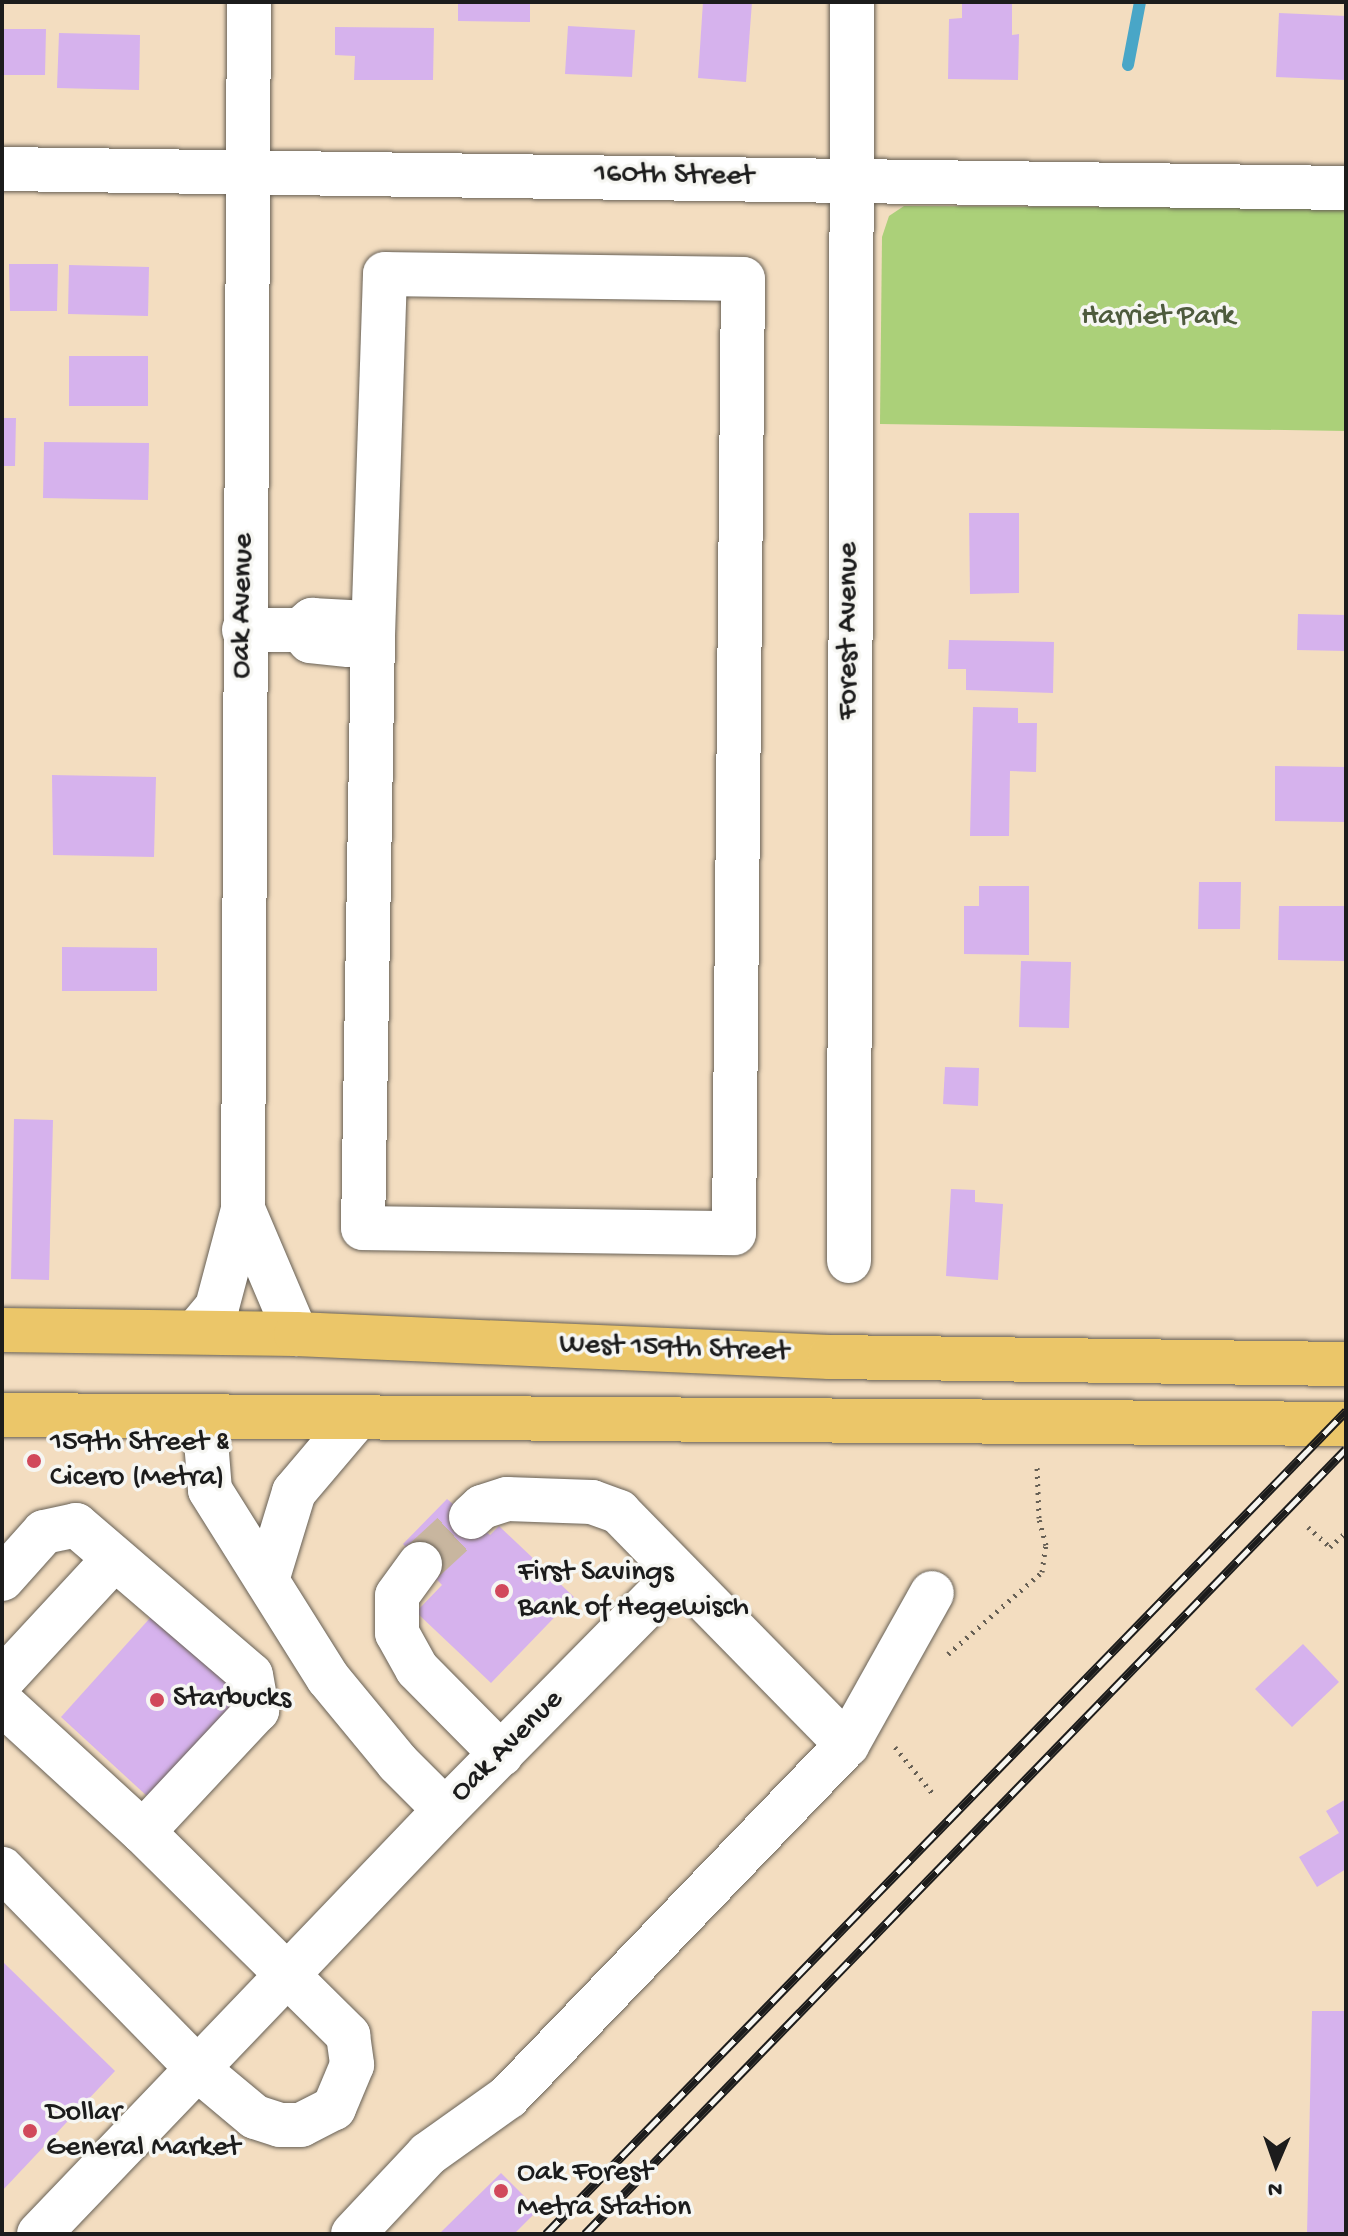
<!DOCTYPE html>
<html>
<head>
<meta charset="utf-8">
<style>
	body { margin:0 }
	#map { position:relative; width:1348px; height:2236px; overflow:hidden; background:#f3ddc0; font-family:"Gochi Hand",sans-serif }
	div>[style] { position:absolute }
	[style*='--x'] { left:calc(var(--x)*1px); top:calc(var(--y)*1px); width:calc(var(--w)*1px); rotate:calc(var(--a)*1deg) }
	.green>* { inset:0; background:#abd079 }
	.stream>* { height:12px; margin:-6px; padding:0 6px; transform-origin:6px; border-radius:6px; background:#49a6c7 }
	.building>* { inset:0; background:#d6b2ed }
	.minor-tunnel>* { height:44px; margin-top:-22px; transform-origin:0; background:repeating-linear-gradient(90deg,#c8b69f 0 44px,transparent 0 66px) }
	.path>* { height:5px; margin-top:-2.5px; transform-origin:0; background:repeating-linear-gradient(90deg,#676055 0 2px,transparent 0 8px) }
	.roads { filter:drop-shadow(0 0 2px #676055) drop-shadow(0 0 2px #676055) }
	.minor>* { height:44px; margin:-22px; padding:0 22px; transform-origin:22px; border-radius:22px; background:#fff }
	.major>* { height:44px; margin:-22px; padding:0 22px; transform-origin:22px; border-radius:22px; background:#ebc669 }
	.rail>* { height:9px; margin-top:-4.5px; transform-origin:0; background:repeating-linear-gradient(90deg,#f6f6f2 0 18px,#1c1c1c 0 36px); box-sizing:border-box; border-block:2px solid #1c1c1c }
	.dots>* { width:22px; height:22px; translate:-50% -50%; box-sizing:border-box; border:4px solid #f6f6f2; border-radius:50% }
	span { translate:-50% -50%; white-space:nowrap; text-align:center; line-height:1.15; -webkit-text-stroke:7px #f6f6f2; paint-order:stroke }
	.street-label { font-size:30px; color:#1c1c1c }
	.park-label { font-size:30px; color:#4e5b3d }
	.poi-label { font-size:30px; color:#1c1c1c }
	.left { translate:0 -50%; text-align:left }
	.frame { position:absolute; inset:0; border:4px solid #1c1c1c; pointer-events:none }
	.north { position:absolute; left:1236px; top:2124px; width:80px; height:80px; -webkit-text-stroke:6px #f6f6f2; paint-order:stroke; rotate:182deg; font-size:22px; font-weight:700; line-height:32px; text-align:center; color:#1c1c1c }
	.north::after { content:''; display:block; margin:auto; width:28px; height:36px; background:#1c1c1c; clip-path:polygon(50% 0,100% 100%,50% 72%,0 100%) }
</style>
</head>
<body>
<div id="map">
	<div class="green">
		<div style="clip-path:polygon(904px 206px,1346px 208px,1346px 431px,880px 424px,882px 237px,889px 216px)"></div>
	</div>
	<div class="stream">
		<div style="--x:1128;--y:65;--w:64;--a:-79.2"></div>
	</div>
	<div class="building">
		<div style="clip-path:polygon(458px 2px,530px 2px,530px 22px,458px 21px)"></div>
		<div style="clip-path:polygon(703px 2px,752px 2px,746px 82px,698px 78px)"></div>
		<div style="clip-path:polygon(962px 2px,1012px 2px,1012px 35px,1019px 34px,1018px 80px,948px 79px,949px 19px,962px 18px)"></div>
		<div style="clip-path:polygon(1279px 13px,1346px 16px,1346px 80px,1276px 77px)"></div>
		<div style="clip-path:polygon(568px 26px,635px 30px,632px 77px,565px 74px)"></div>
		<div style="clip-path:polygon(335px 27px,434px 28px,433px 80px,354px 80px,355px 56px,335px 55px)"></div>
		<div style="clip-path:polygon(4px 29px,46px 29px,45px 75px,4px 75px)"></div>
		<div style="clip-path:polygon(59px 33px,140px 35px,139px 90px,57px 88px)"></div>
		<div style="clip-path:polygon(9px 264px,58px 264px,57px 311px,10px 311px)"></div>
		<div style="clip-path:polygon(69px 265px,149px 267px,148px 316px,68px 314px)"></div>
		<div style="clip-path:polygon(69px 356px,148px 356px,148px 406px,69px 406px)"></div>
		<div style="clip-path:polygon(2px 418px,16px 418px,15px 466px,2px 466px)"></div>
		<div style="clip-path:polygon(44px 442px,149px 443px,148px 500px,43px 498px)"></div>
		<div style="clip-path:polygon(969px 513px,1019px 513px,1019px 593px,970px 594px)"></div>
		<div style="clip-path:polygon(1298px 614px,1346px 615px,1346px 651px,1297px 650px)"></div>
		<div style="clip-path:polygon(949px 640px,1054px 642px,1053px 693px,966px 690px,966px 669px,948px 669px)"></div>
		<div style="clip-path:polygon(973px 707px,1018px 708px,1018px 723px,1037px 723px,1036px 772px,1010px 771px,1009px 836px,970px 836px)"></div>
		<div style="clip-path:polygon(1275px 766px,1346px 767px,1346px 822px,1275px 821px)"></div>
		<div style="clip-path:polygon(52px 775px,156px 777px,154px 857px,53px 855px)"></div>
		<div style="clip-path:polygon(1199px 882px,1241px 882px,1240px 929px,1198px 929px)"></div>
		<div style="clip-path:polygon(979px 886px,1029px 886px,1029px 955px,964px 954px,964px 906px,979px 906px)"></div>
		<div style="clip-path:polygon(1279px 906px,1346px 906px,1346px 961px,1278px 960px)"></div>
		<div style="clip-path:polygon(62px 947px,157px 948px,157px 991px,62px 991px)"></div>
		<div style="clip-path:polygon(1021px 961px,1071px 962px,1069px 1028px,1019px 1027px)"></div>
		<div style="clip-path:polygon(945px 1067px,979px 1068px,978px 1106px,943px 1104px)"></div>
		<div style="clip-path:polygon(14px 1119px,53px 1120px,49px 1280px,11px 1279px)"></div>
		<div style="clip-path:polygon(951px 1189px,975px 1190px,975px 1202px,1003px 1204px,998px 1280px,946px 1276px)"></div>
		<div style="clip-path:polygon(447px 1499px,490px 1535px,499px 1526px,574px 1597px,491px 1683px,416px 1612px,442px 1585px,403px 1544px)"></div>
		<div style="clip-path:polygon(159px 1608px,236px 1694px,240px 1705px,148px 1797px,61px 1717px)"></div>
		<div style="clip-path:polygon(1303px 1644px,1339px 1682px,1292px 1727px,1255px 1689px)"></div>
		<div style="clip-path:polygon(1346px 1799px,1346px 1869px,1317px 1887px,1299px 1857px,1339px 1833px,1326px 1811px)"></div>
		<div style="clip-path:polygon(2px 1961px,115px 2071px,2px 2191px)"></div>
		<div style="clip-path:polygon(1312px 2011px,1346px 2011px,1346px 2234px,1307px 2234px)"></div>
		<div style="clip-path:polygon(501px 2173px,538px 2210px,514px 2234px,439px 2234px)"></div>
	</div>
	<div class="minor-tunnel">
		<div style="--x:420;--y:1564;--w:69;--a:-42.7"></div>
	</div>
	<div class="path">
		<div style="--x:1308;--y:1527;--w:30;--a:42"></div>
		<div style="--x:1330;--y:1547;--w:22;--a:-43"></div>
		<div style="--x:948;--y:1654;--w:125;--a:-41.1"></div>
		<div style="--x:1042;--y:1572;--w:27;--a:-82"></div>
		<div style="--x:1046;--y:1545;--w:28;--a:-105"></div>
		<div style="--x:1039;--y:1518;--w:51;--a:-92.2"></div>
		<div style="--x:895;--y:1747;--w:62;--a:50.9"></div>
	</div>
	<div class="roads">
		<div class="minor">
			<div style="--x:2;--y:169;--w:1344;--a:0.81"></div>
			<div style="--x:244;--y:630;--w:56;--a:0"></div>
			<div style="--x:300;--y:630;--w:16;--a:-40"></div>
			<div style="--x:312;--y:620;--w:37;--a:3"></div>
			<div style="--x:349;--y:622;--w:15;--a:48"></div>
			<div style="--x:359;--y:633;--w:16;--a:133"></div>
			<div style="--x:348;--y:645;--w:38;--a:-174"></div>
			<div style="--x:310;--y:641;--w:15;--a:-132"></div>
			<div style="--x:359;--y:633;--w:14;--a:4"></div>
			<div style="--x:373;--y:634;--w:594;--a:90.96"></div>
			<div style="--x:363;--y:1228;--w:371;--a:0.8"></div>
			<div style="--x:734;--y:1233;--w:954;--a:-89.46"></div>
			<div style="--x:743;--y:279;--w:358;--a:-179.2"></div>
			<div style="--x:385;--y:274;--w:360;--a:91.9"></div>
			<div style="--x:243;--y:1209;--w:136;--a:67"></div>
			<div style="--x:849;--y:1261;--w:1259;--a:-89.86"></div>
			<div style="--x:197;--y:1331;--w:31;--a:-50"></div>
			<div style="--x:217;--y:1307;--w:101;--a:-75.1"></div>
			<div style="--x:243;--y:1209;--w:1207;--a:-89.72"></div>
			<div style="--x:204;--y:1417;--w:73;--a:85.3"></div>
			<div style="--x:210;--y:1490;--w:222;--a:57.9"></div>
			<div style="--x:328;--y:1678;--w:110;--a:50.5"></div>
			<div style="--x:398;--y:1763;--w:66;--a:45"></div>
			<div style="--x:445;--y:1810;--w:329;--a:-45.4"></div>
			<div style="--x:471;--y:1517;--w:15;--a:-42"></div>
			<div style="--x:482;--y:1507;--w:26;--a:-18"></div>
			<div style="--x:507;--y:1499;--w:85;--a:2"></div>
			<div style="--x:592;--y:1502;--w:29;--a:20"></div>
			<div style="--x:619;--y:1512;--w:326;--a:45.6"></div>
			<div style="--x:420;--y:1564;--w:39;--a:126"></div>
			<div style="--x:397;--y:1596;--w:37;--a:90"></div>
			<div style="--x:397;--y:1633;--w:41;--a:60.9"></div>
			<div style="--x:417;--y:1669;--w:120;--a:45.3"></div>
			<div style="--x:268;--y:1577;--w:89;--a:-73"></div>
			<div style="--x:294;--y:1492;--w:94;--a:-49.7"></div>
			<div style="--x:2;--y:1579;--w:63;--a:-48.2"></div>
			<div style="--x:44;--y:1532;--w:33;--a:-12"></div>
			<div style="--x:76;--y:1525;--w:230;--a:40.6"></div>
			<div style="--x:251;--y:1675;--w:36;--a:80"></div>
			<div style="--x:257;--y:1710;--w:167;--a:133.1"></div>
			<div style="--x:2;--y:1680;--w:165;--a:-47.2"></div>
			<div style="--x:2;--y:1703;--w:191;--a:42.5"></div>
			<div style="--x:143;--y:1832;--w:289;--a:44.7"></div>
			<div style="--x:348;--y:2035;--w:30;--a:82"></div>
			<div style="--x:352;--y:2065;--w:47;--a:112.7"></div>
			<div style="--x:334;--y:2108;--w:37;--a:153"></div>
			<div style="--x:301;--y:2125;--w:21;--a:180"></div>
			<div style="--x:280;--y:2125;--w:26;--a:-162"></div>
			<div style="--x:255;--y:2117;--w:72;--a:-140.1"></div>
			<div style="--x:200;--y:2071;--w:283;--a:-134.4"></div>
			<div style="--x:39;--y:2234;--w:587;--a:-46.24"></div>
			<div style="--x:353;--y:2234;--w:110;--a:-46.8"></div>
			<div style="--x:428;--y:2154;--w:98;--a:-35.5"></div>
			<div style="--x:508;--y:2097;--w:489;--a:-46.1"></div>
			<div style="--x:847;--y:1745;--w:174;--a:-60.8"></div>
		</div>
		<div class="major">
			<div style="--x:2;--y:1330;--w:294;--a:0.8"></div>
			<div style="--x:296;--y:1334;--w:534;--a:2.47"></div>
			<div style="--x:830;--y:1357;--w:516;--a:0.78"></div>
			<div style="--x:2;--y:1415;--w:1344;--a:0.38"></div>
		</div>
	</div>
	<div class="rail">
		<div style="--x:546;--y:2234;--w:1148;--a:-45.81"></div>
		<div style="--x:585;--y:2234;--w:1093;--a:-45.89"></div>
	</div>
	<div class="dots">
		<div style="left:34px;top:1461px;background:#d1495b"></div>
		<div style="left:502px;top:1591px;background:#d1495b"></div>
		<div style="left:157px;top:1700px;background:#d1495b"></div>
		<div style="left:30px;top:2131px;background:#d1495b"></div>
		<div style="left:501px;top:2191px;background:#d1495b"></div>
	</div>
	<div class="street-label">
		<span style="left:674px;top:177px;rotate:1deg">160th Street</span>
		<span style="left:244px;top:606px;rotate:-89deg">Oak Avenue</span>
		<span style="left:850px;top:631px;rotate:-90deg">Forest Avenue</span>
		<span style="left:674px;top:1350px;rotate:2deg">West 159th Street</span>
		<span style="left:508px;top:1747px;rotate:-45deg">Oak Avenue</span>
	</div>
	<div class="park-label">
		<span style="left:1158px;top:318px">Harriet Park</span>
	</div>
	<div class="poi-label">
		<span class="left" style="left:50px;top:1461px">159th Street &amp;<br>Cicero (Metra)</span>
		<span class="left" style="left:518px;top:1591px">First Savings<br>Bank of Hegewisch</span>
		<span class="left" style="left:173px;top:1700px">Starbucks</span>
		<span class="left" style="left:46px;top:2131px">Dollar<br>General Market</span>
		<span class="left" style="left:517px;top:2191px">Oak Forest<br>Metra Station</span>
	</div>
	<div class="frame"></div>
	<div class="north">N</div>
</div>
</body>
</html>
